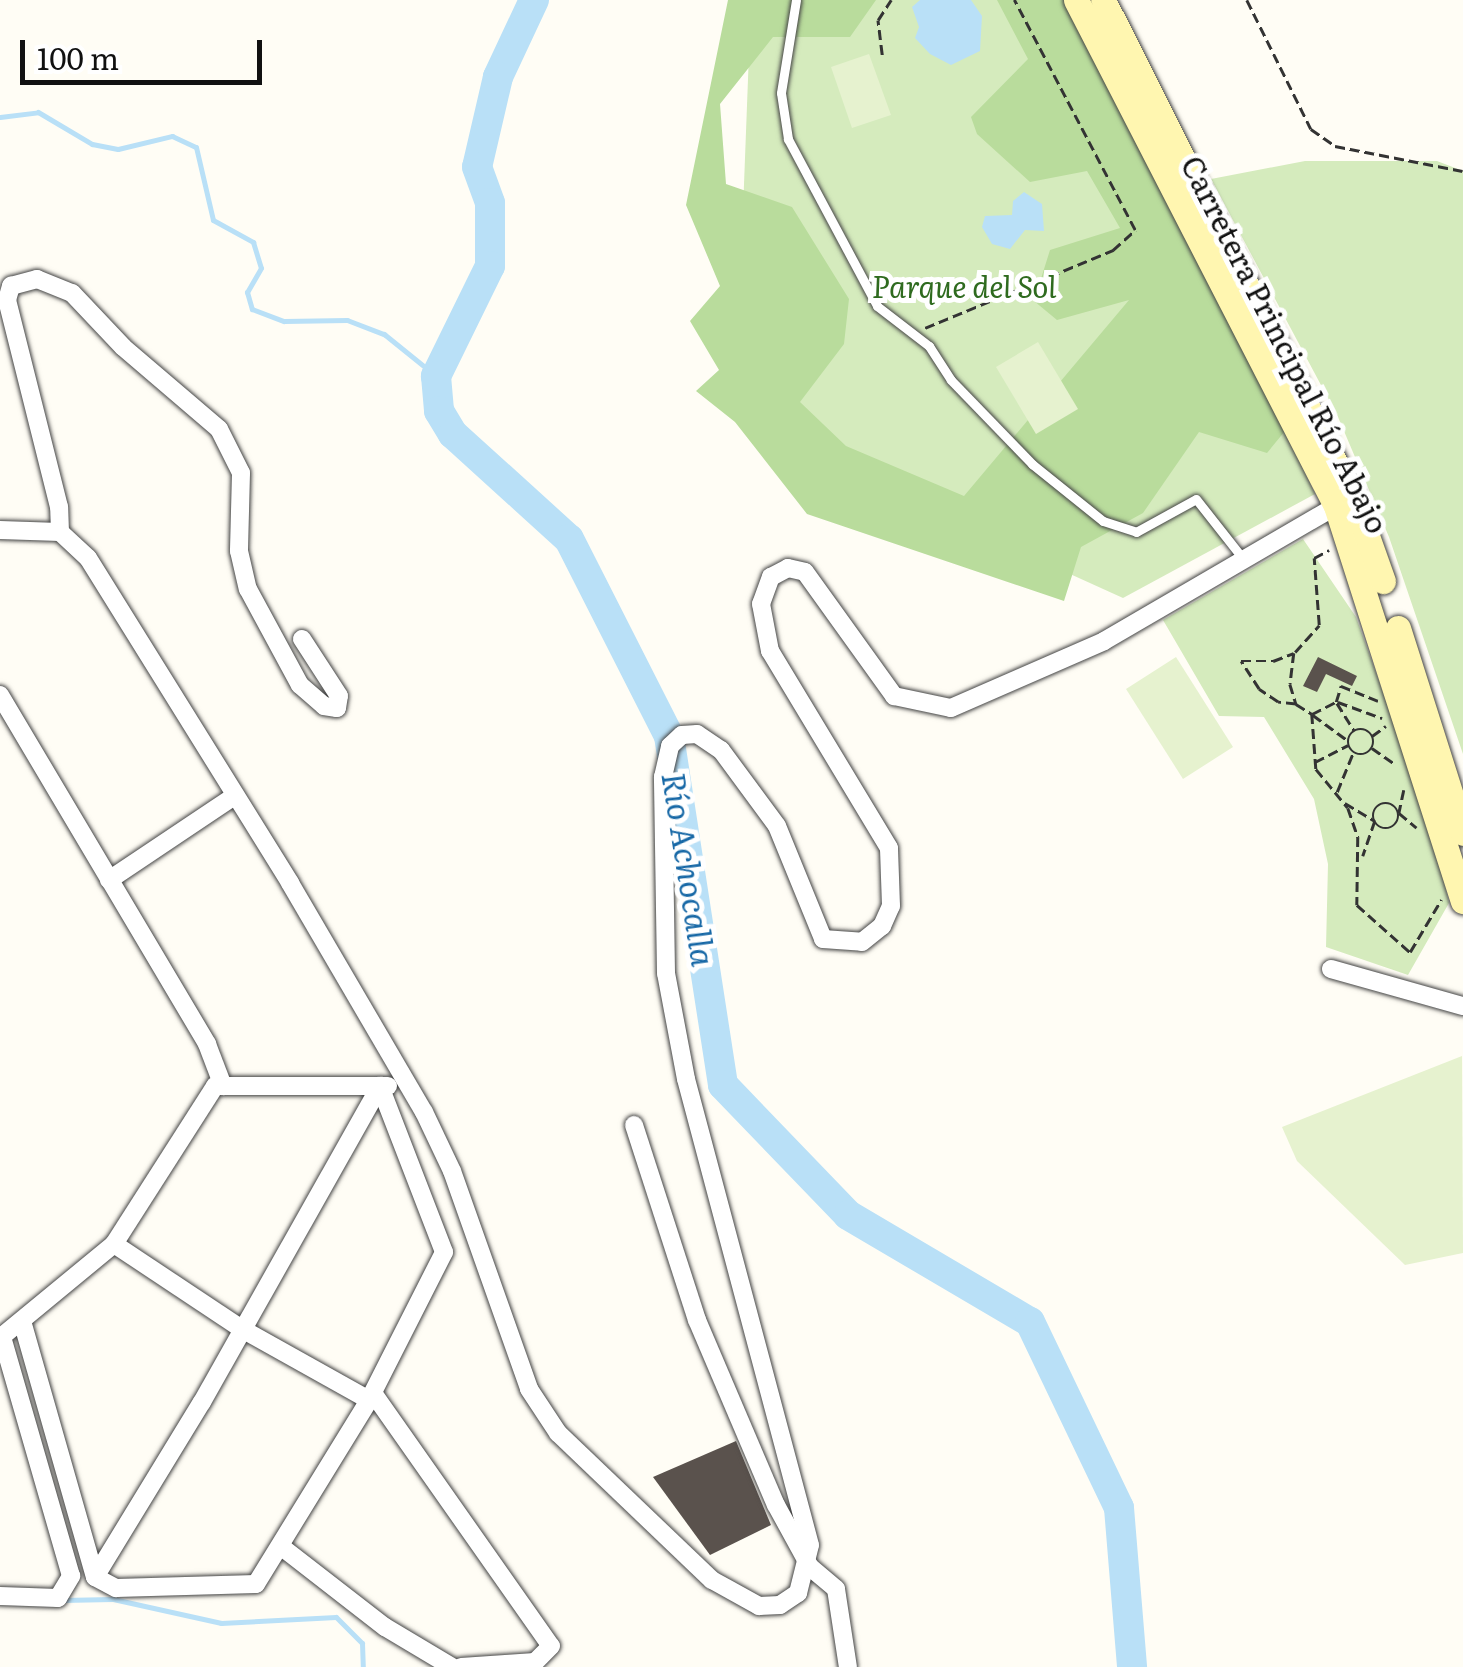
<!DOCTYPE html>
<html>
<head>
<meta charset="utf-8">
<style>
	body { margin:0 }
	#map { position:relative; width:1463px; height:1667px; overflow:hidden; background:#fffdf5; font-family:Literata,serif }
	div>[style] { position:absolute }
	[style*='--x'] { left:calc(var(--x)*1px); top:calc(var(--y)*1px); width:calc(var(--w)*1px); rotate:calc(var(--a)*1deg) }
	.green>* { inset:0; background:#d5ebbd }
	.forest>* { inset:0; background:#b9dc9c }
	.pitch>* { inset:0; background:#e6f2cf }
	.water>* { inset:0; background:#b9e0f7 }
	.stream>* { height:5px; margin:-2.5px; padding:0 2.5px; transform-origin:2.5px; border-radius:2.5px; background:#b9e0f7 }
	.river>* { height:30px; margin:-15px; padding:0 15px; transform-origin:15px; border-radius:15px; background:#b9e0f7 }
	.building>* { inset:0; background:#5a524d }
	.path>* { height:2.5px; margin-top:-1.25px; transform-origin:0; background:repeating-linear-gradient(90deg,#333 0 10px,transparent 0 15px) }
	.path>.ring { margin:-1.25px; padding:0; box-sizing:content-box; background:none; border:2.5px solid #333; border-radius:50% }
	.roads { filter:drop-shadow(0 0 2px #444) drop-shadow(0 0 2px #444) }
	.service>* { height:9px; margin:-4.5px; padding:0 4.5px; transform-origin:4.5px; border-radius:4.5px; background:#fff }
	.minor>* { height:18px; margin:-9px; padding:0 9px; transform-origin:9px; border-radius:9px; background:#fff }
	.secondary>* { height:25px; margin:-12.5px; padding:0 12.5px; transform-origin:12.5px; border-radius:12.5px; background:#fff6b0 }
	span { translate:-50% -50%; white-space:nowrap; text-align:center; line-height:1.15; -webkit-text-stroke:10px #fff; paint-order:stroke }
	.park-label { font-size:30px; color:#2f6b1f; font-style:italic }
	.street-label { font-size:30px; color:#111 }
	.water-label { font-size:32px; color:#1768a6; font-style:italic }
	.scale { position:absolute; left:20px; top:40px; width:242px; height:45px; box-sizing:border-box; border:5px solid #111; border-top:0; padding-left:12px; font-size:30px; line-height:35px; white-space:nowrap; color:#111; -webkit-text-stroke:8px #fff; paint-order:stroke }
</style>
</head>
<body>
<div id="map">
	<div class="green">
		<div style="clip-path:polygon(751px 0,1064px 0,1215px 284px,1315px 494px,1123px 598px,735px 422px)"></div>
		<div style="clip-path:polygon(1305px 161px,1437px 161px,1463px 171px,1463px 754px,1389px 537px,1338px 417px,1211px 179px)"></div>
		<div style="clip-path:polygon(1303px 539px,1356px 617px,1433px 832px,1449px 903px,1408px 975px,1326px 947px,1328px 864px,1314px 799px,1264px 717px,1219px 716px,1163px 620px)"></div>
	</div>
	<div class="forest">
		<div style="clip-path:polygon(728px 0,876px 0,850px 37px,773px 37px,720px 104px,726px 184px,792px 207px,849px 299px,844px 344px,800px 402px,846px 446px,964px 496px,1129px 300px,1057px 320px,1034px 301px,1050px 250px,1120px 228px,1087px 171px,1030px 182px,977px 134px,971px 117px,1028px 59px,997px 0,1064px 0,1285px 431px,1267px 453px,1199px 432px,1143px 513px,1081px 547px,1064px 601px,807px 514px,735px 422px,696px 391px,719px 370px,690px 321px,720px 286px,686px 205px)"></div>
	</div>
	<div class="pitch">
		<div style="clip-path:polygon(869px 54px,891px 115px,852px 128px,831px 67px)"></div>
		<div style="clip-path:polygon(1038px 342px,1078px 409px,1036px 434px,996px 367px)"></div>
		<div style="clip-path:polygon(1176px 657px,1233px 747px,1183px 779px,1126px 689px)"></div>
		<div style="clip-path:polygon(1462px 1056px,1463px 1253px,1405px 1265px,1297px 1161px,1282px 1127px)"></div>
	</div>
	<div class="water">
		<div style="clip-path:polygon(920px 0,971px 0,982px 16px,980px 51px,951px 65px,930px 54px,915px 38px,919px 27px,912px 7px)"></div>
		<div style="clip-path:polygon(1024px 192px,1042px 204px,1044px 231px,1025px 230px,1010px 249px,992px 244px,982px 227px,985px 216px,1012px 215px,1013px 201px)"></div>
	</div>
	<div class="stream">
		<div style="--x:0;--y:117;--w:38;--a:-7"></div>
		<div style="--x:38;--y:112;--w:63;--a:30.7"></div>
		<div style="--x:92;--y:144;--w:26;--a:11"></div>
		<div style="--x:118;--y:149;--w:56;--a:-13.5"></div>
		<div style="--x:172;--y:136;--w:26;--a:25"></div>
		<div style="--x:196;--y:147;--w:75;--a:76.9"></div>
		<div style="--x:213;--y:220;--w:46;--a:28.8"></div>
		<div style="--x:253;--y:242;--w:27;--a:73"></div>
		<div style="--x:261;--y:268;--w:28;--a:120"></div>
		<div style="--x:247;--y:292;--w:18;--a:74"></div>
		<div style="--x:252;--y:309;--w:34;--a:21"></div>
		<div style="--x:284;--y:321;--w:63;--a:-0.9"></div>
		<div style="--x:347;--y:320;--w:40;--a:21"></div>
		<div style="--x:384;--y:334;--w:67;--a:38.9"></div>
		<div style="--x:62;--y:1600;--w:51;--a:-1.1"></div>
		<div style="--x:113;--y:1599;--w:111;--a:12.5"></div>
		<div style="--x:221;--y:1623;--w:115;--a:-3"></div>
		<div style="--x:336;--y:1617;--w:37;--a:45"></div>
		<div style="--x:362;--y:1643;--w:24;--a:88"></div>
	</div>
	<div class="river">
		<div style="--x:534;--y:0;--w:85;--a:115.1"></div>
		<div style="--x:498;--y:77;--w:92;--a:103.1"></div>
		<div style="--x:477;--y:167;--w:38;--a:70"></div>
		<div style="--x:490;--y:203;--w:63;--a:90"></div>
		<div style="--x:490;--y:266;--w:123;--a:116.1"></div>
		<div style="--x:436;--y:376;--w:35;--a:85"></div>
		<div style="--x:439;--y:411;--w:27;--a:59"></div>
		<div style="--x:453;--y:434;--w:156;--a:42.2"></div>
		<div style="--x:569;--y:539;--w:221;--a:63.1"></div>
		<div style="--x:669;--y:736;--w:353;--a:81.2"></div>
		<div style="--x:723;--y:1085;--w:180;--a:46.1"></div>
		<div style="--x:848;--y:1215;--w:211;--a:30.5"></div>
		<div style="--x:1030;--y:1322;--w:206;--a:64.4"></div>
		<div style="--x:1119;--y:1508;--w:160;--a:85.3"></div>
	</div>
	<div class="building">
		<div style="clip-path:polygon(1318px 657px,1357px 676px,1352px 686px,1326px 674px,1317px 692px,1303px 686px)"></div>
		<div style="clip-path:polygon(736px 1441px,771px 1525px,710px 1555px,653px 1477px)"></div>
	</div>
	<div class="path">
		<div style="--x:1247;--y:0;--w:144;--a:63.6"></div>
		<div style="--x:1311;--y:129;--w:29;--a:35"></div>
		<div style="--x:1335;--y:146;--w:130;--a:11.1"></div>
		<div style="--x:882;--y:55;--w:35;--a:-97"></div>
		<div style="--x:878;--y:20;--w:24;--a:-57"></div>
		<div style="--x:925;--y:328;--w:204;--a:-22.5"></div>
		<div style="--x:1113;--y:250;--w:30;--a:-42"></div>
		<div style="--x:1135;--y:230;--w:260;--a:-117.7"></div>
		<div style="--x:1295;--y:652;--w:36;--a:-48"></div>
		<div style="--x:1319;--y:625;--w:67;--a:-94.3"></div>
		<div style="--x:1314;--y:558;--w:17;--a:-28"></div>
		<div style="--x:1338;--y:702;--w:47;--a:20"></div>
		<div style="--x:1337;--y:703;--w:32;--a:58"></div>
		<div style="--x:1296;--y:704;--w:18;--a:-174"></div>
		<div style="--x:1278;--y:702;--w:23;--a:-146"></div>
		<div style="--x:1259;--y:689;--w:33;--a:-123"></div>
		<div style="--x:1241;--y:661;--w:32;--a:0"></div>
		<div style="--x:1273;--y:661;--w:22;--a:-21"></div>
		<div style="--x:1294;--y:653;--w:31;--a:97"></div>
		<div style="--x:1290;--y:684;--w:21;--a:73"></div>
		<div style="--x:1296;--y:704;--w:19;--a:32"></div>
		<div style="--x:1312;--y:714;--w:27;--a:-27"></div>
		<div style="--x:1336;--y:702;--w:17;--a:-73"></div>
		<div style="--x:1341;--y:686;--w:40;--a:22"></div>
		<div style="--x:1312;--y:714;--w:55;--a:85.8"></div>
		<div style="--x:1316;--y:769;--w:50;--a:50.6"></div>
		<div style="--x:1348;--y:808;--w:31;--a:71"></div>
		<div style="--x:1358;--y:837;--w:68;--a:90.8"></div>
		<div style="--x:1357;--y:905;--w:71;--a:41.6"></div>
		<div style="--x:1410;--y:952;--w:61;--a:-59.2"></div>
		<div style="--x:1313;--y:715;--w:42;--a:36.3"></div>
		<div class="ring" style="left:1348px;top:729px;width:23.5px;height:23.5px"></div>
		<div style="--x:1372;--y:736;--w:17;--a:-36"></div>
		<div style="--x:1372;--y:748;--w:28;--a:35"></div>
		<div style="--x:1315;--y:762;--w:37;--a:-27"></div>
		<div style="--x:1404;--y:790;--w:24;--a:102"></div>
		<div style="--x:1399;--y:813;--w:23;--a:40"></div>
		<div style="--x:1337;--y:792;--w:42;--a:-67.7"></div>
		<div style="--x:1345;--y:803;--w:35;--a:31"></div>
		<div style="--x:1375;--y:821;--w:37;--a:109"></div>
		<div class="ring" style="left:1373px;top:803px;width:23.5px;height:23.5px"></div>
	</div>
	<div class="roads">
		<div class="service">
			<div style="--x:796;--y:0;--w:94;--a:99.2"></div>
			<div style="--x:781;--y:93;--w:47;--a:81.3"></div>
			<div style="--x:788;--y:139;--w:189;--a:61.9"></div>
			<div style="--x:877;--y:306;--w:66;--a:37.6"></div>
			<div style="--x:929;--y:346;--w:40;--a:57.1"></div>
			<div style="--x:951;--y:380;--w:117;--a:46"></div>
			<div style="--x:1032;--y:464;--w:91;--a:38.8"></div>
			<div style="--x:1103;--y:521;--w:35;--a:18"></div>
			<div style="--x:1136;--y:532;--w:68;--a:-28.8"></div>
			<div style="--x:1196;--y:499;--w:78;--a:51.8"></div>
		</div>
		<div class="minor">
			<div style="--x:0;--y:530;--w:60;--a:1.9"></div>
			<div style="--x:60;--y:532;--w:38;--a:43"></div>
			<div style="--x:88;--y:558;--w:383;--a:58.1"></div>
			<div style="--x:290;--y:883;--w:265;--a:59.7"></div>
			<div style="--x:424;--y:1112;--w:65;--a:64.6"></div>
			<div style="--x:452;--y:1171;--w:231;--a:70.5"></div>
			<div style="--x:529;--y:1389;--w:53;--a:56.6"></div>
			<div style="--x:558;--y:1433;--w:213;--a:43.7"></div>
			<div style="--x:712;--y:1580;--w:54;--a:29"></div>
			<div style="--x:759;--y:1606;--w:21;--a:-3"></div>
			<div style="--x:780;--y:1605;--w:22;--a:-34"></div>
			<div style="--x:798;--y:1593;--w:49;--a:-76"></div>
			<div style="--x:810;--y:1545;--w:482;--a:-104.9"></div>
			<div style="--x:686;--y:1079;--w:108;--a:-100.7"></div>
			<div style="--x:666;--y:973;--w:196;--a:-90.9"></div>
			<div style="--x:663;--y:777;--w:32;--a:-77"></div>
			<div style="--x:670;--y:746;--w:16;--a:-43"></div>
			<div style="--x:682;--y:735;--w:15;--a:-4"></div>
			<div style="--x:697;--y:734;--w:29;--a:34"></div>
			<div style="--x:721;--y:750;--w:94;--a:53.6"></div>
			<div style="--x:777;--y:826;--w:122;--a:67.8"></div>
			<div style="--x:823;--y:939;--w:39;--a:4"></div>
			<div style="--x:862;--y:942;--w:26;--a:-39"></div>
			<div style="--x:882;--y:926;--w:22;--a:-66"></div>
			<div style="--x:891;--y:906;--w:58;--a:-92"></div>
			<div style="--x:889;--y:848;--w:230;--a:-121.1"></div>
			<div style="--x:770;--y:651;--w:48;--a:-100.8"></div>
			<div style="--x:761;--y:604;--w:29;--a:-70"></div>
			<div style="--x:771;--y:577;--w:19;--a:-28"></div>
			<div style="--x:788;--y:568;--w:17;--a:13"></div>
			<div style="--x:805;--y:572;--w:153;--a:54.3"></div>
			<div style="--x:894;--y:696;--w:58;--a:11.9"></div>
			<div style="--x:951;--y:708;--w:167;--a:-23.6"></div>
			<div style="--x:1104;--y:641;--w:268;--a:-30.2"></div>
			<div style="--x:60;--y:532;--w:25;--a:-92"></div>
			<div style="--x:59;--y:507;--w:213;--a:-104.1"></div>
			<div style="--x:7;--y:300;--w:15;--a:-74"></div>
			<div style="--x:11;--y:286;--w:27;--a:-15"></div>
			<div style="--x:37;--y:279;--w:38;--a:22"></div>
			<div style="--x:72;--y:293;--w:74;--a:46.6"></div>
			<div style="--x:123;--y:347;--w:126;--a:40.5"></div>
			<div style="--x:219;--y:429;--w:49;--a:63.4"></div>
			<div style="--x:241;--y:473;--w:78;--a:91.5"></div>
			<div style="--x:239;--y:551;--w:39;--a:77"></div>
			<div style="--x:248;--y:589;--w:109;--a:61.6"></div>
			<div style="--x:300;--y:685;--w:32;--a:41"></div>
			<div style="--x:324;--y:706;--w:13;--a:9"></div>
			<div style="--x:337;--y:708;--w:12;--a:-81"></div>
			<div style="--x:339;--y:696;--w:68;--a:-123"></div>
			<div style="--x:0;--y:695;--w:406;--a:59.3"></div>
			<div style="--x:207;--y:1044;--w:45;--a:69.1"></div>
			<div style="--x:109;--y:880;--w:149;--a:-33.8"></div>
			<div style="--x:1331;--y:969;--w:137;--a:15.7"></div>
			<div style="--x:634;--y:1125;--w:205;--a:72.1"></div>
			<div style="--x:697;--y:1320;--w:201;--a:66.9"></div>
			<div style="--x:776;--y:1505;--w:71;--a:61.3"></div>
			<div style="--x:810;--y:1567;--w:34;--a:40"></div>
			<div style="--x:836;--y:1589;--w:79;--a:81.3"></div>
			<div style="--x:114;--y:1244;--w:154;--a:33.6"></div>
			<div style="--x:242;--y:1329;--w:145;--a:29.2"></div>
			<div style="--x:22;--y:1321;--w:266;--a:74.1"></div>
			<div style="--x:95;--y:1577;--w:24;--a:28"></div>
			<div style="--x:116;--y:1588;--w:140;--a:-1.6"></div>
			<div style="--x:256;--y:1584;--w:216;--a:-58.4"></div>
			<div style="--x:369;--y:1400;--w:166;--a:-63.1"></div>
			<div style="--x:444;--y:1252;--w:178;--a:-111.1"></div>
			<div style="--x:0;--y:1338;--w:148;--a:-39.5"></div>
			<div style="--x:114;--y:1244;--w:188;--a:-57.4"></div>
			<div style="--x:215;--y:1086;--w:173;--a:0"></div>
			<div style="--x:373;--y:1393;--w:309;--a:54.9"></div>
			<div style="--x:551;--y:1646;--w:23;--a:135"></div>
			<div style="--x:535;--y:1662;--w:74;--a:176.1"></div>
			<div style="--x:283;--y:1548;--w:129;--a:37.8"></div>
			<div style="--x:385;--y:1627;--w:78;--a:30.8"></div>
			<div style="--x:95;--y:1577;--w:205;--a:-58.6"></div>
			<div style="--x:202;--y:1402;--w:363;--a:-60.6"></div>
			<div style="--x:0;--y:1596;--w:58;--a:2"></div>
			<div style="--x:58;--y:1598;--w:26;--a:-59"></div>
			<div style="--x:71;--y:1576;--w:249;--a:-106.1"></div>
		</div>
		<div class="secondary">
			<div style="--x:1076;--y:0;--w:569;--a:62.8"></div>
			<div style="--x:1336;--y:506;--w:415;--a:72.2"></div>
			<div style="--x:1103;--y:0;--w:562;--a:63.34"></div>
			<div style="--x:1355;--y:502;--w:84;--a:70.5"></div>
			<div style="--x:1398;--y:628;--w:215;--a:72.4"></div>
		</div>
	</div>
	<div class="park-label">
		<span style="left:964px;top:285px">Parque del Sol</span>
	</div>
	<div class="street-label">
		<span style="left:1286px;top:344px;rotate:63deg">Carretera Principal Río Abajo</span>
	</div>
	<div class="water-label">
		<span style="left:690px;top:869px;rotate:81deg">Río Achocalla</span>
	</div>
	<div class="scale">100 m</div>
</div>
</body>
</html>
